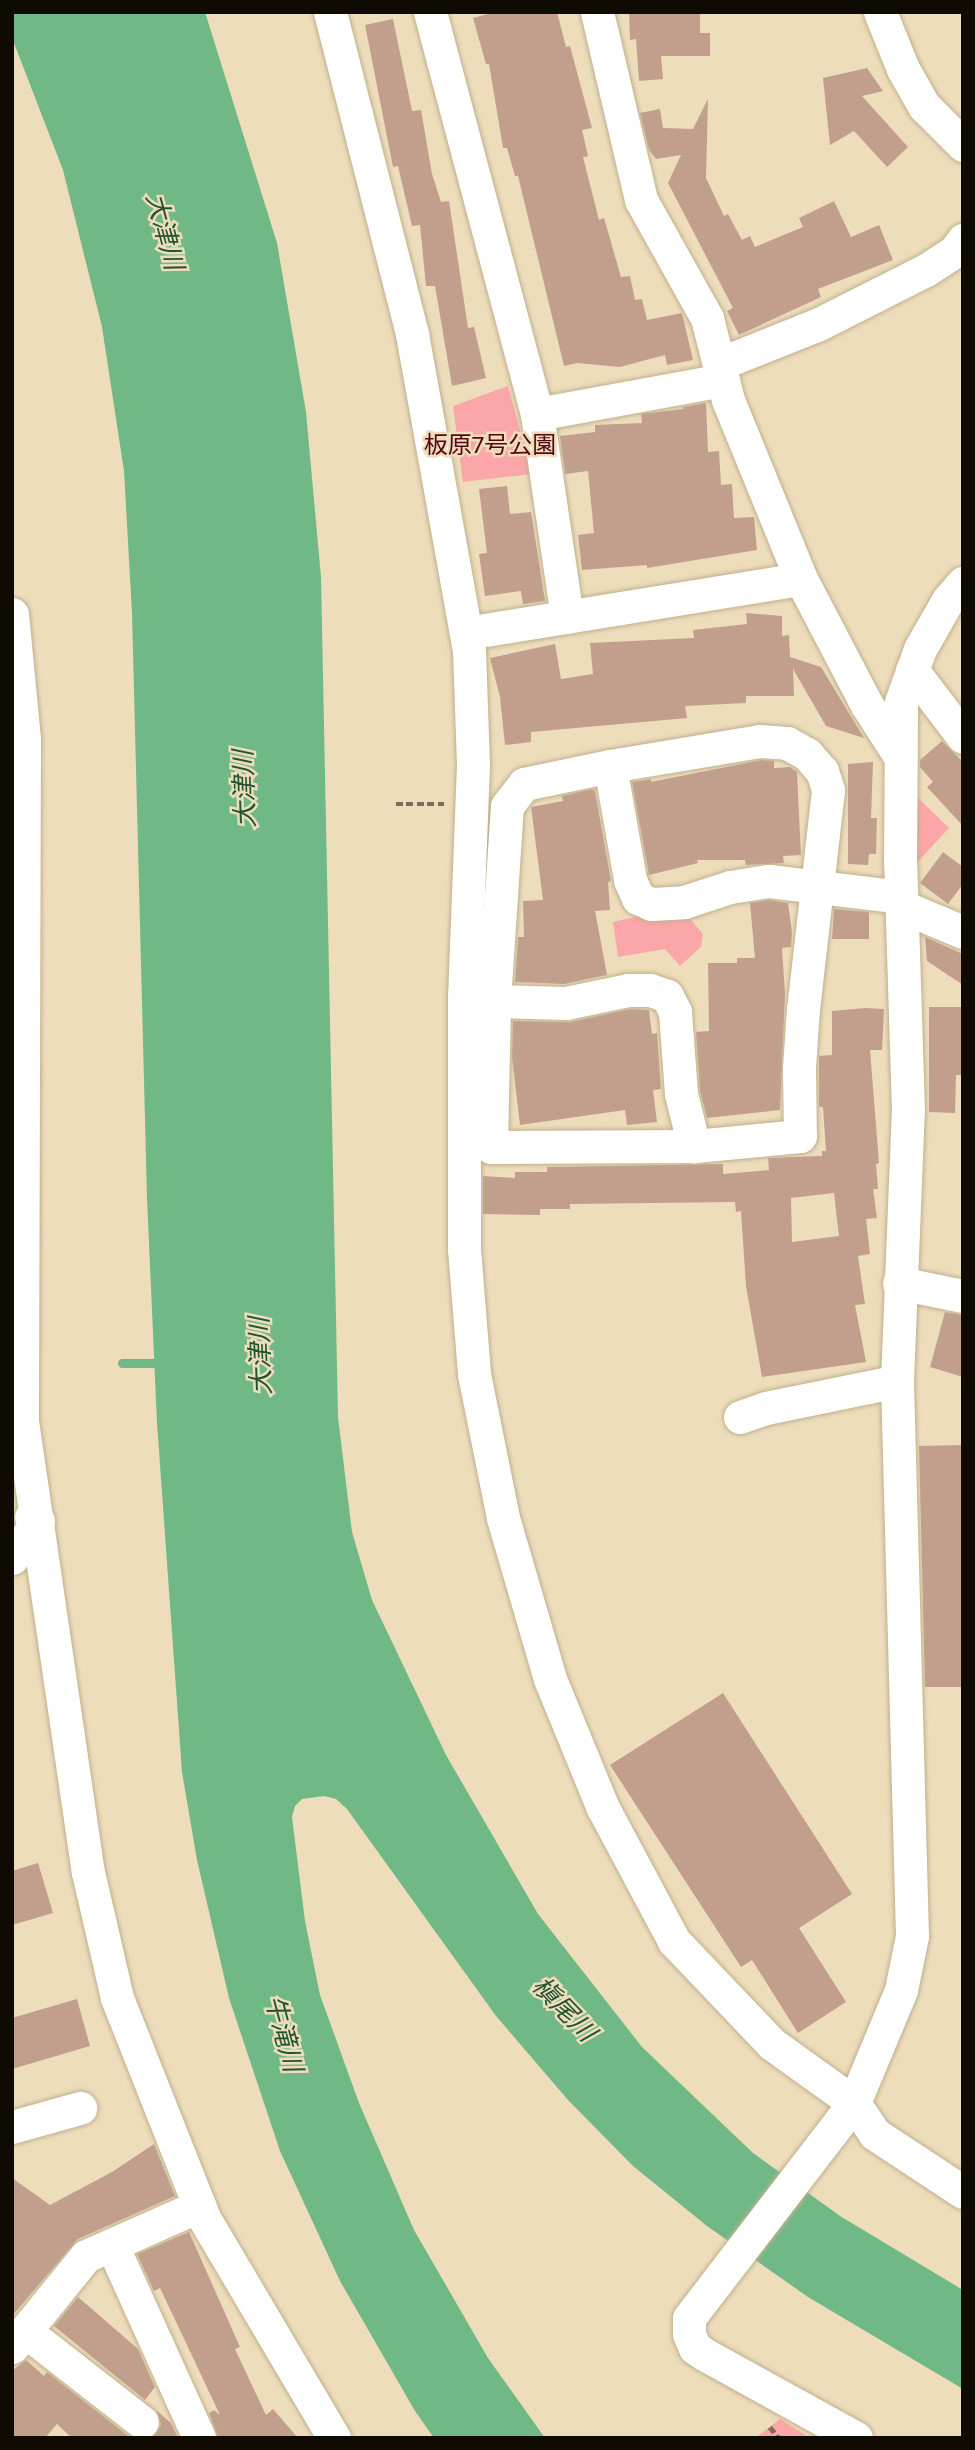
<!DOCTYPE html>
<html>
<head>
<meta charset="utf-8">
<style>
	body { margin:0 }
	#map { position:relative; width:975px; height:2450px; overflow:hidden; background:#edb; font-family:Commissioner,"Noto Sans JP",sans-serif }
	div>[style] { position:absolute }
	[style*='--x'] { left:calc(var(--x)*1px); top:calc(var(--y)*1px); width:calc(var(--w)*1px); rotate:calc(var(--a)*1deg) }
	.green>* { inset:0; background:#fba6a8 }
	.water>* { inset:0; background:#70b885 }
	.stream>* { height:9px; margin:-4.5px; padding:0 4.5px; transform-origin:4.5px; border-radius:4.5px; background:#70b885 }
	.building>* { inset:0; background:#c19f8c }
	.path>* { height:4.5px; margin-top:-2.25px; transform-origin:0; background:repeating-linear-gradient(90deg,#796e5a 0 7px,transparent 0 10.5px) }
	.roads { filter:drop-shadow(0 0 2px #c0b08f) drop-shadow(0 0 2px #c0b08f) }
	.minor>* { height:33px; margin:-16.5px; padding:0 16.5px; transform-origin:16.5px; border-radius:16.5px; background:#fff }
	span { translate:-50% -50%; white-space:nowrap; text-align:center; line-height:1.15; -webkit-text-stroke:5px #edb; paint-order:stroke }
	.park-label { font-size:24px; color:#540616 }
	.water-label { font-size:26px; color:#205432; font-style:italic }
	.frame { position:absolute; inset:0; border:14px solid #100b02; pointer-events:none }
</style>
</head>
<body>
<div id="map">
	<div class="green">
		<div style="clip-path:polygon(508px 386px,532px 474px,463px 482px,453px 406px)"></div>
		<div style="clip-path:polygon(910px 790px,949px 828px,913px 867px)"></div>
		<div style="clip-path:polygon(686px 914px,703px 934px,701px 947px,680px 966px,665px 949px,618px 957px,613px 922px,643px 915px)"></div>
		<div style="clip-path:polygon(780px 2419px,810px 2438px,755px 2438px)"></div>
	</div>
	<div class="water">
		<div style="clip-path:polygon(12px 12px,205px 12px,277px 243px,306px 412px,321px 577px,338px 1417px,352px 1532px,372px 1600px,446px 1755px,538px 1914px,642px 2047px,753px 2153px,840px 2216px,963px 2290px,963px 2389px,808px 2297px,707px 2226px,633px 2166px,568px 2100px,496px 2016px,347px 1809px,336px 1799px,324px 1796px,302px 1799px,295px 1806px,292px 1817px,305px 1921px,320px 1995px,359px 2103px,414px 2230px,488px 2358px,545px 2438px,434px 2438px,415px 2411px,340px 2281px,280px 2151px,229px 1998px,197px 1860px,182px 1772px,157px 1423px,147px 1198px,132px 613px,124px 471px,102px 327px,63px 170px,12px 38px)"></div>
	</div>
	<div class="stream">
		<div style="--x:122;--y:1363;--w:41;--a:0"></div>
	</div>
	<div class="building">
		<div style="clip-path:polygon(495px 12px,557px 12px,566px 47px,570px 46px,592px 128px,582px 130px,588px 156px,583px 157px,599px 220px,604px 218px,621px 277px,630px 276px,635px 300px,642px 299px,647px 320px,682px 313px,693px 360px,667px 365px,665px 355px,620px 367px,577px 363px,564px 366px,518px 176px,515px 176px,507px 148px,503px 148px,489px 64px,486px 64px,473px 18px)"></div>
		<div style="clip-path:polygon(629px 12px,700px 12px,700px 33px,710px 33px,710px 56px,661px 56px,663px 79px,639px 81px,636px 39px,630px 40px)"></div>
		<div style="clip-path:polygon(393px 19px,412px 111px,421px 110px,432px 174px,441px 202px,449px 201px,468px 328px,474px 327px,486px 378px,452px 386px,435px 286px,426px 286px,420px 225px,412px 226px,398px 166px,393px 167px,365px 25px)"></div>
		<div style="clip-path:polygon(867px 68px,883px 91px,862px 96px,908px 147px,887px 167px,854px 131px,830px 145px,823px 78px)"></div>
		<div style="clip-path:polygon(708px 99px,706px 178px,724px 216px,728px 214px,742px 240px,750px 236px,755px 247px,803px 227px,799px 218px,834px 201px,851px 237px,879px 225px,893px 260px,818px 289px,821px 297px,739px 335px,727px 311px,733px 308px,668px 183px,681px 155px,656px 159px,649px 150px,640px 113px,660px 109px,663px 128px,693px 129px)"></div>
		<div style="clip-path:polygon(706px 403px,708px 452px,719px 451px,721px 485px,732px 484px,734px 518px,754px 517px,757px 550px,647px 568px,647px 565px,582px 570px,578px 535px,594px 533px,588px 471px,565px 474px,560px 436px,595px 432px,595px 425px,642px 423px,641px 414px,683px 409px,683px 407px)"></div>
		<div style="clip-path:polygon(507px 486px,510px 514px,531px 512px,545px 601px,523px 604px,521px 591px,485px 596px,479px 554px,487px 553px,479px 489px)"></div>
		<div style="clip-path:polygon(746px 613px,782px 616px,782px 636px,789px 635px,790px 657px,821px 667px,864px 738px,826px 726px,793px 669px,794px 696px,746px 696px,746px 703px,685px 706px,687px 718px,531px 732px,531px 742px,505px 745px,500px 697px,490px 658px,555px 644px,561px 679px,593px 674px,590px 643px,694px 638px,693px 630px,747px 624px)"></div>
		<div style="clip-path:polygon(942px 741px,963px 762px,963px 826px,927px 787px,933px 782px,920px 767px,920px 760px)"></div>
		<div style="clip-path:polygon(761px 760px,774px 761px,774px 768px,790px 767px,797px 772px,801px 855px,783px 856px,784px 863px,746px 865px,745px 860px,697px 860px,698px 863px,649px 875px,632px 782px,651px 779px,651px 782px)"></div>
		<div style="clip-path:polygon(873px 762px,871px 818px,877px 818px,876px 854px,869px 854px,868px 865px,848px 864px,848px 764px)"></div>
		<div style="clip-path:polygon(592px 789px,595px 791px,611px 881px,608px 882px,610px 910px,595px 911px,607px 975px,564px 984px,515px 982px,518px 937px,524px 937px,523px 901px,543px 900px,531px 807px,563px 801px,562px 796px)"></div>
		<div style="clip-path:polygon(943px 852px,963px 867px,963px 884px,948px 904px,920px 883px)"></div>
		<div style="clip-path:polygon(769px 900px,788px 903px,792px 933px,791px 947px,782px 948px,785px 994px,780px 1110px,707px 1118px,700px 1091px,696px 1032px,709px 1031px,708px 963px,737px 963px,737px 958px,755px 958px,750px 903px)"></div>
		<div style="clip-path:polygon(834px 909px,869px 912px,869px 939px,832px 939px)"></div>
		<div style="clip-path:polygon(925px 937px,963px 954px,963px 985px,927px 961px)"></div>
		<div style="clip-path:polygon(929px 1007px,963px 1007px,963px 1075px,956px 1075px,955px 1113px,929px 1112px)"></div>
		<div style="clip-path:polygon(evenodd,865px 1008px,884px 1009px,882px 1050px,870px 1050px,879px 1163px,876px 1164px,878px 1189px,873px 1189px,877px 1218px,866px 1219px,870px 1254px,858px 1256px,865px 1304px,855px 1305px,866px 1362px,762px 1377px,746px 1286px,741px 1211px,736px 1212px,735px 1202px,570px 1204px,570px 1209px,540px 1209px,540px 1215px,483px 1214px,483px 1176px,515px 1178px,515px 1172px,547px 1172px,547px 1167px,723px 1164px,723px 1174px,769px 1170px,768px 1158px,822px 1156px,822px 1151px,826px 1151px,823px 1107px,819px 1107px,819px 1056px,832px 1055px,832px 1011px,865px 1008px,834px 1193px,839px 1236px,792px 1242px,791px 1198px,834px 1193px)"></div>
		<div style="clip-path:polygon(630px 1009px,649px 1010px,652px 1034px,657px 1033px,661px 1089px,653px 1090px,657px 1122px,627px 1125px,625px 1110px,520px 1125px,512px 1057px,513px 1021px,570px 1022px)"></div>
		<div style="clip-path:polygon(945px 1312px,963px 1315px,963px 1377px,930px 1367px)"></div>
		<div style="clip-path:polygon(963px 1445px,963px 1687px,925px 1687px,919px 1446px)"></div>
		<div style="clip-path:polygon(723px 1693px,852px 1894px,799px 1928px,846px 2002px,798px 2033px,752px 1960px,741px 1967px,610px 1765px)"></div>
		<div style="clip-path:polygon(38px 1863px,53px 1913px,12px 1925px,12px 1871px)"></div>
		<div style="clip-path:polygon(77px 1999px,90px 2046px,12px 2069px,12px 2018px)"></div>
		<div style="clip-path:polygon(154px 2144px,175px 2196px,78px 2239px,12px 2316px,12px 2178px,50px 2205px,112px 2172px)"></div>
		<div style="clip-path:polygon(189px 2232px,240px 2347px,235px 2349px,266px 2415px,273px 2409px,298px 2438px,218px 2438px,209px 2413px,214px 2410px,220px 2415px,160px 2288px,154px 2291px,137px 2254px)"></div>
		<div style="clip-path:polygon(78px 2297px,138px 2349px,155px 2387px,145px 2400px,54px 2326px)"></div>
		<div style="clip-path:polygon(26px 2360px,44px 2376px,47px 2372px,131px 2438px,72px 2438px,57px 2424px,45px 2438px,12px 2438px,12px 2371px)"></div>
		<div style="clip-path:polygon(157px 2411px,171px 2423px,178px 2438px,152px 2438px,161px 2425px)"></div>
	</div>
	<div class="path">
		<div style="--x:396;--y:804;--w:48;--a:0"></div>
		<div style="--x:770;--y:2427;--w:14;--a:51"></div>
	</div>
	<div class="roads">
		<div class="minor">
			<div style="--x:330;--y:12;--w:332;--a:75.7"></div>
			<div style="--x:412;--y:334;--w:321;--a:79.8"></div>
			<div style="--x:469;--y:650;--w:114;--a:88"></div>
			<div style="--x:473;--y:764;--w:231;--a:92.2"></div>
			<div style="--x:464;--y:995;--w:254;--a:90"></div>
			<div style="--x:464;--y:1249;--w:125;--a:85.4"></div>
			<div style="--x:474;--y:1374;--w:147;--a:78.6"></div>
			<div style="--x:503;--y:1518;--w:168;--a:73.7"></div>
			<div style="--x:550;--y:1679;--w:139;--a:67.7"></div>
			<div style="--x:603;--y:1808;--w:151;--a:61.9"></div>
			<div style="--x:674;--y:1941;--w:142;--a:46.4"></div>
			<div style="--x:772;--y:2044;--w:101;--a:35.7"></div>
			<div style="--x:854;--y:2103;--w:37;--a:56"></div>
			<div style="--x:875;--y:2134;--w:105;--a:33.4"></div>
			<div style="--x:430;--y:12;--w:416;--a:75.1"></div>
			<div style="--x:537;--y:414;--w:205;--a:81.6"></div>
			<div style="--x:597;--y:12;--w:193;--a:76.8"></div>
			<div style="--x:641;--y:200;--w:135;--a:60.8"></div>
			<div style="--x:707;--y:318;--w:85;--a:75.6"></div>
			<div style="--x:728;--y:400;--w:193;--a:67.8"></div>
			<div style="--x:801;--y:579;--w:142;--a:62.4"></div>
			<div style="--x:867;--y:705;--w:59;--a:57.4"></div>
			<div style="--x:880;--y:12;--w:61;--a:68"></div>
			<div style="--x:903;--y:69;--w:43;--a:60.4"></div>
			<div style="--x:924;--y:106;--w:55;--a:45"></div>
			<div style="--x:719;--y:364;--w:108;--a:-21.8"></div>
			<div style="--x:819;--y:324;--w:120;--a:-26.8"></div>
			<div style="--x:926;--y:270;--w:35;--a:-33"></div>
			<div style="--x:955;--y:251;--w:14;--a:-54"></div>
			<div style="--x:537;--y:414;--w:189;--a:-10.4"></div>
			<div style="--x:12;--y:614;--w:126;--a:84.5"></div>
			<div style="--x:24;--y:739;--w:682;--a:90.17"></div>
			<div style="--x:22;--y:1421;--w:456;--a:81.7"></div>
			<div style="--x:88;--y:1872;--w:129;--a:77"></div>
			<div style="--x:117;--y:1998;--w:237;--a:68.4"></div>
			<div style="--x:204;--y:2218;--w:256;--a:59.4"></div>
			<div style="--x:485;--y:630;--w:320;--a:-9.2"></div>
			<div style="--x:912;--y:670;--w:84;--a:52.7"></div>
			<div style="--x:760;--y:741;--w:27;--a:4"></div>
			<div style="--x:787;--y:743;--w:23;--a:29"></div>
			<div style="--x:807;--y:754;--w:23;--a:49"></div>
			<div style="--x:822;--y:771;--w:20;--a:72"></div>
			<div style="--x:828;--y:790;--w:220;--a:96.5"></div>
			<div style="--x:803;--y:1009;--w:59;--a:93.9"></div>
			<div style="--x:799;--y:1068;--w:68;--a:89.2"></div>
			<div style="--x:800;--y:1136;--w:106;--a:174.6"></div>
			<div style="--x:694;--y:1146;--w:203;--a:179.7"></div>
			<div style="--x:491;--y:1147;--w:146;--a:-88.8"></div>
			<div style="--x:494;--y:1001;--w:195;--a:-86.2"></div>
			<div style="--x:507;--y:806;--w:28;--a:-52"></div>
			<div style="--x:524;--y:784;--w:88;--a:-11.8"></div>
			<div style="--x:610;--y:766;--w:152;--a:-9.5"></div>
			<div style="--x:610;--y:766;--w:116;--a:80"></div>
			<div style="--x:630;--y:880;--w:20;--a:66"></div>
			<div style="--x:638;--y:898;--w:14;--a:25"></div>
			<div style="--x:651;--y:904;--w:33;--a:-3"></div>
			<div style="--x:684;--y:902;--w:48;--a:-18.1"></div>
			<div style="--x:730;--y:887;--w:39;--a:-9"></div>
			<div style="--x:769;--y:881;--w:133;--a:6.9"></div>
			<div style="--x:901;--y:906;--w:67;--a:22.8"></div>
			<div style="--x:494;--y:1001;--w:72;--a:1.6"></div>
			<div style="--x:566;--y:1003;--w:63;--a:-11.8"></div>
			<div style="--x:628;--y:990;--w:22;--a:0"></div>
			<div style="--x:650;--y:990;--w:18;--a:19"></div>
			<div style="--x:667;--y:996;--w:18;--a:63"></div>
			<div style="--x:675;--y:1012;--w:82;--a:85.8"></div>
			<div style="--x:681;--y:1094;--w:54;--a:76"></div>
			<div style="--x:899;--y:1283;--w:65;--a:11.5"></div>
			<div style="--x:740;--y:1417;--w:28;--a:-19"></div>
			<div style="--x:766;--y:1408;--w:134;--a:-11.6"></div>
			<div style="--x:12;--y:1558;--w:45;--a:-54.9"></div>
			<div style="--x:38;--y:1521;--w:8;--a:-150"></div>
			<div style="--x:12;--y:2127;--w:71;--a:-15.6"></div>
			<div style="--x:112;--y:2245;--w:212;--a:65.7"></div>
			<div style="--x:25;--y:2331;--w:148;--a:37.9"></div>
			<div style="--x:12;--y:2347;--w:117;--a:-50.9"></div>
			<div style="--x:86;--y:2256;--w:124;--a:-23.9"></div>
			<div style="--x:856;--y:2438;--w:174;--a:-151.1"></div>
			<div style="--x:704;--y:2354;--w:11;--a:-146"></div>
			<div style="--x:695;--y:2348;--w:15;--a:-113"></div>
			<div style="--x:689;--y:2334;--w:16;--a:-90"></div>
			<div style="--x:689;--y:2318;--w:271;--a:-52.5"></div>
			<div style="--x:854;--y:2103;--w:122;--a:-67.4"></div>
			<div style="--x:901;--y:1990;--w:55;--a:-78.5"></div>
			<div style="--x:912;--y:1936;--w:555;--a:-91.55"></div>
			<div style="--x:897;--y:1381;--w:270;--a:-87.7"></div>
			<div style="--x:908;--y:1111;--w:248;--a:-91.8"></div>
			<div style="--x:900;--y:863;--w:161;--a:-89.6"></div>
			<div style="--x:901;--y:702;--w:56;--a:-70.3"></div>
			<div style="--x:920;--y:649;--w:56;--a:-60.3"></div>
			<div style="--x:948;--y:600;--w:23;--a:-49"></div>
		</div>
	</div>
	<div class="park-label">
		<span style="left:490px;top:444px">板原7号公園</span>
	</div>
	<div class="water-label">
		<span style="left:166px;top:231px;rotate:75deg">大津川</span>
		<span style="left:243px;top:789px;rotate:-92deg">大津川</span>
		<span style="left:259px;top:1356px;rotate:-92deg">大津川</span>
		<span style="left:565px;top:2008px;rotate:46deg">槇尾川</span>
		<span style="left:285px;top:2033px;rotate:75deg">牛滝川</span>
	</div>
	<div class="frame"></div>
</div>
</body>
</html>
